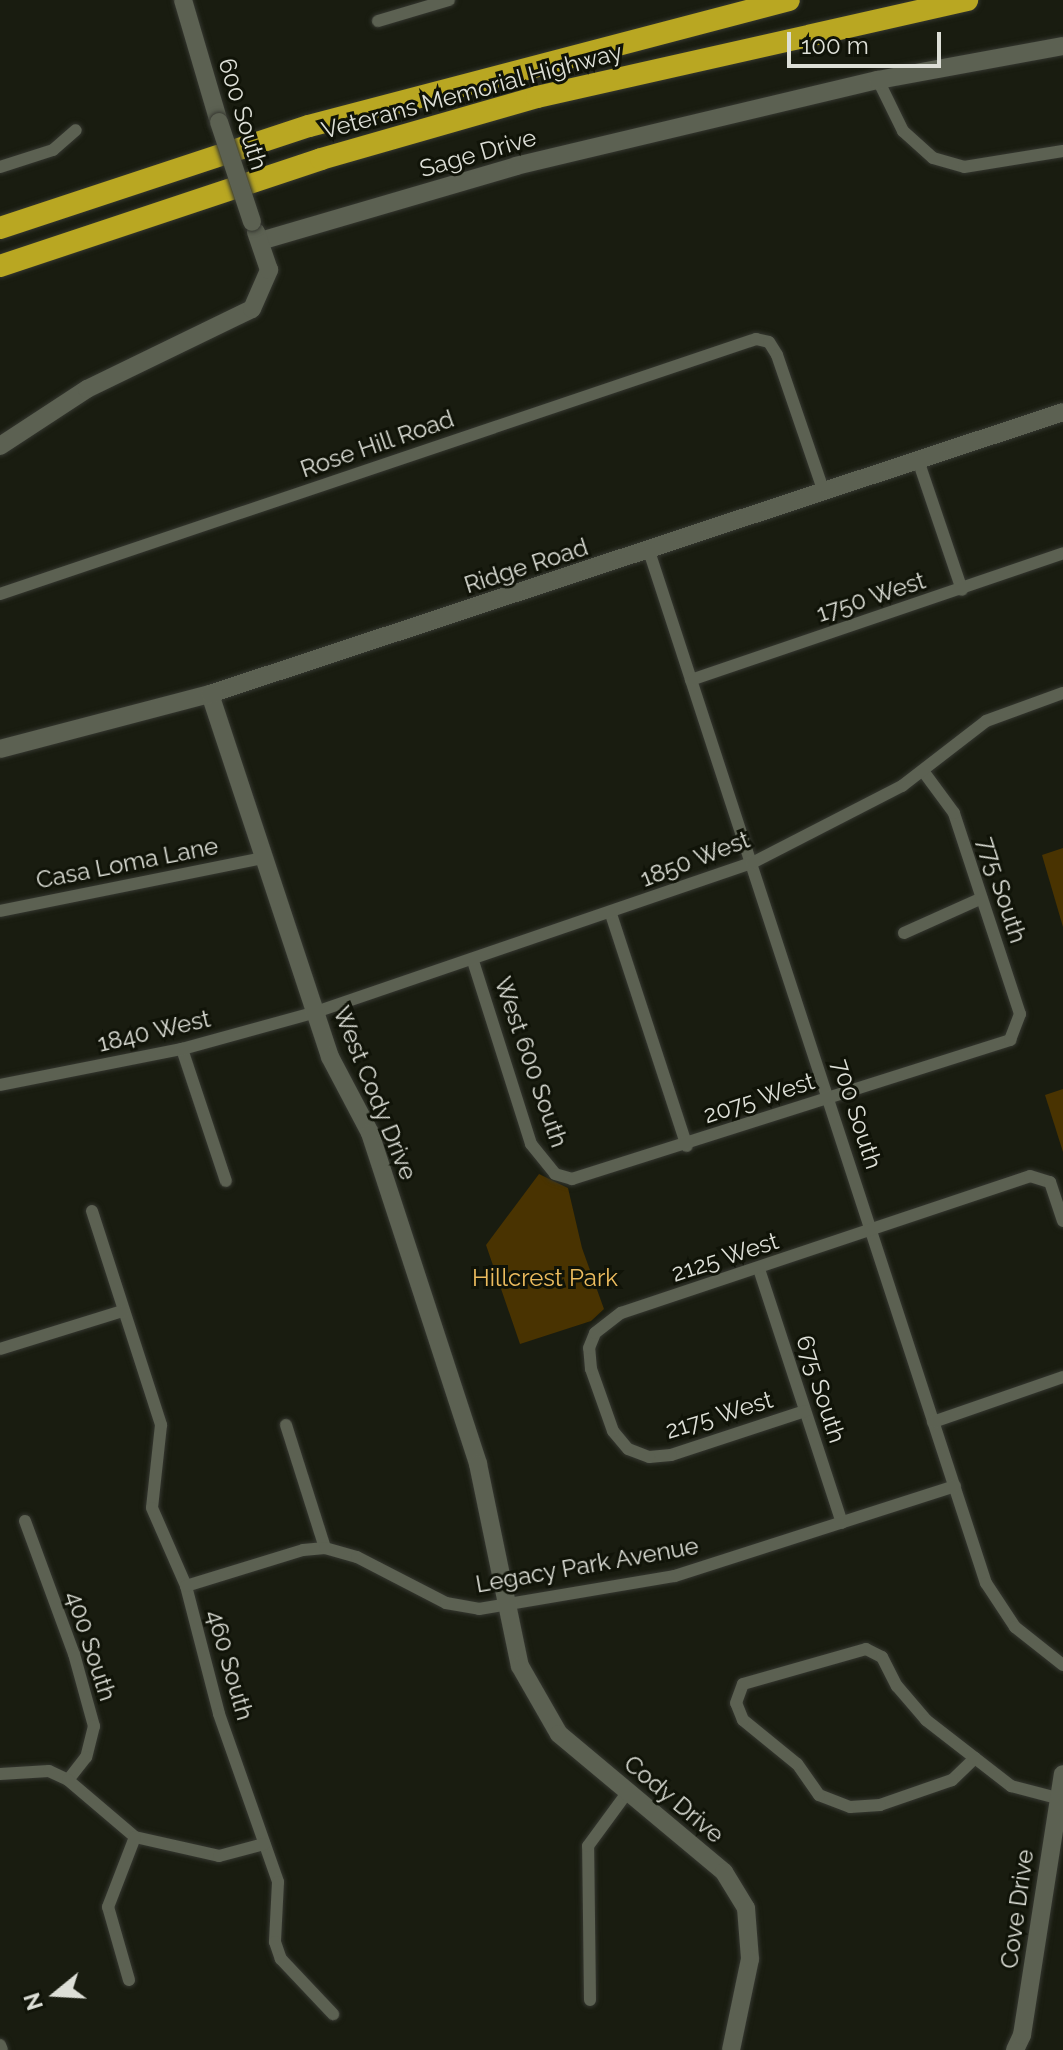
<!DOCTYPE html>
<html>
<head>
<meta charset="utf-8">
<style>
	body { margin:0 }
	#map { position:relative; width:1063px; height:2050px; overflow:hidden; background:#191c10; font-family:Raleway,sans-serif }
	div>[style] { position:absolute }
	[style*='--x'] { left:calc(var(--x)*1px); top:calc(var(--y)*1px); width:calc(var(--w)*1px); rotate:calc(var(--a)*1deg) }
	.green>* { inset:0; background:#493301 }
	.roads { filter:drop-shadow(0 0 2px #353730) drop-shadow(0 0 2px #353730) }
	.street>* { height:12px; margin:-6px; padding:0 6px; transform-origin:6px; border-radius:6px; background:#5c6152 }
	.secondary>* { height:18px; margin:-9px; padding:0 9px; transform-origin:9px; border-radius:9px; background:#5c6152 }
	.highway>* { height:22px; margin:-11px; padding:0 11px; transform-origin:11px; border-radius:11px; background:#b9a722 }
	.bridges { filter:drop-shadow(0 0 2px #353730) drop-shadow(0 0 2px #353730) }
	.secondary-bridge>* { height:18px; margin:-9px; padding:0 9px; transform-origin:9px; border-radius:9px; background:#5c6152 }
	span { translate:-50% -50%; white-space:nowrap; text-align:center; line-height:1.15; -webkit-text-stroke:6px #101308; paint-order:stroke }
	.street-label { font-size:24px; color:#dddfd7 }
	.park-label { font-size:24px; color:#edbc5e }
	.north { position:absolute; left:16px; top:1954px; width:80px; height:80px; -webkit-text-stroke:6px #101308; paint-order:stroke; rotate:252deg; font-size:22px; font-weight:700; line-height:32px; text-align:center; color:#dddfd7 }
	.north::after { content:''; display:block; margin:auto; width:28px; height:36px; background:#dddfd7; clip-path:polygon(50% 0,100% 100%,50% 72%,0 100%) }
	.scale { position:absolute; left:787px; top:32px; width:154px; height:36px; box-sizing:border-box; border:4px solid #dddfd7; border-top:0; padding-left:10px; font-size:24px; line-height:28px; white-space:nowrap; color:#dddfd7; -webkit-text-stroke:6px #101308; paint-order:stroke }
</style>
</head>
<body>
<div id="map">
	<div class="green">
		<div style="clip-path:polygon(1063px 848px,1063px 927px,1042px 855px)"></div>
		<div style="clip-path:polygon(1063px 1089px,1063px 1152px,1045px 1095px)"></div>
		<div style="clip-path:polygon(539px 1174px,568px 1188px,582px 1248px,604px 1309px,591px 1321px,520px 1344px,486px 1245px)"></div>
	</div>
	<div class="roads">
		<div class="street">
			<div style="--x:378;--y:21;--w:74;--a:-16.5"></div>
			<div style="--x:878;--y:80;--w:57;--a:63.9"></div>
			<div style="--x:903;--y:131;--w:40;--a:42"></div>
			<div style="--x:933;--y:158;--w:32;--a:16"></div>
			<div style="--x:964;--y:167;--w:100;--a:-9.2"></div>
			<div style="--x:0;--y:167;--w:56;--a:-17.8"></div>
			<div style="--x:53;--y:150;--w:30;--a:-41"></div>
			<div style="--x:918;--y:460;--w:137;--a:71.3"></div>
			<div style="--x:649;--y:551;--w:1086;--a:71.92"></div>
			<div style="--x:986;--y:1583;--w:53;--a:56.6"></div>
			<div style="--x:1015;--y:1627;--w:61;--a:38.4"></div>
			<div style="--x:0;--y:594;--w:798;--a:-18.64"></div>
			<div style="--x:756;--y:339;--w:13;--a:13"></div>
			<div style="--x:769;--y:342;--w:15;--a:58"></div>
			<div style="--x:777;--y:355;--w:145;--a:71.1"></div>
			<div style="--x:691;--y:680;--w:393;--a:-18.8"></div>
			<div style="--x:0;--y:911;--w:268;--a:-11.4"></div>
			<div style="--x:611;--y:914;--w:244;--a:71.9"></div>
			<div style="--x:904;--y:933;--w:85;--a:-24.2"></div>
			<div style="--x:473;--y:961;--w:192;--a:72.4"></div>
			<div style="--x:531;--y:1144;--w:38;--a:51"></div>
			<div style="--x:555;--y:1174;--w:18;--a:16"></div>
			<div style="--x:572;--y:1179;--w:460;--a:-17.6"></div>
			<div style="--x:1010;--y:1040;--w:28;--a:-69"></div>
			<div style="--x:1020;--y:1014;--w:212;--a:-108.2"></div>
			<div style="--x:954;--y:813;--w:52;--a:-126.4"></div>
			<div style="--x:182;--y:1049;--w:139;--a:71.6"></div>
			<div style="--x:0;--y:1085;--w:186;--a:-11.2"></div>
			<div style="--x:182;--y:1049;--w:139;--a:-15.4"></div>
			<div style="--x:316;--y:1012;--w:461;--a:-18.9"></div>
			<div style="--x:752;--y:863;--w:169;--a:-27.2"></div>
			<div style="--x:902;--y:786;--w:106;--a:-37.7"></div>
			<div style="--x:986;--y:721;--w:82;--a:-20"></div>
			<div style="--x:92;--y:1211;--w:225;--a:72.1"></div>
			<div style="--x:161;--y:1425;--w:83;--a:96.2"></div>
			<div style="--x:152;--y:1508;--w:85;--a:66.4"></div>
			<div style="--x:186;--y:1586;--w:132;--a:75.5"></div>
			<div style="--x:219;--y:1714;--w:178;--a:70.6"></div>
			<div style="--x:278;--y:1882;--w:60;--a:92.9"></div>
			<div style="--x:275;--y:1942;--w:18;--a:71"></div>
			<div style="--x:281;--y:1959;--w:76;--a:46.6"></div>
			<div style="--x:759;--y:1269;--w:267;--a:71.9"></div>
			<div style="--x:0;--y:1349;--w:129;--a:-17.2"></div>
			<div style="--x:805;--y:1411;--w:141;--a:161.8"></div>
			<div style="--x:671;--y:1455;--w:22;--a:175"></div>
			<div style="--x:649;--y:1457;--w:22;--a:-159"></div>
			<div style="--x:628;--y:1449;--w:23;--a:-130"></div>
			<div style="--x:613;--y:1431;--w:66;--a:-109.5"></div>
			<div style="--x:591;--y:1369;--w:21;--a:-95"></div>
			<div style="--x:589;--y:1348;--w:16;--a:-68"></div>
			<div style="--x:595;--y:1333;--w:33;--a:-38"></div>
			<div style="--x:621;--y:1313;--w:431;--a:-18.5"></div>
			<div style="--x:1030;--y:1176;--w:21;--a:17"></div>
			<div style="--x:1050;--y:1182;--w:41;--a:71.6"></div>
			<div style="--x:933;--y:1422;--w:138;--a:-19.1"></div>
			<div style="--x:286;--y:1425;--w:129;--a:72.4"></div>
			<div style="--x:25;--y:1521;--w:142;--a:69.8"></div>
			<div style="--x:74;--y:1654;--w:75;--a:74.5"></div>
			<div style="--x:94;--y:1726;--w:32;--a:104"></div>
			<div style="--x:86;--y:1757;--w:29;--a:128"></div>
			<div style="--x:186;--y:1586;--w:122;--a:-17.1"></div>
			<div style="--x:303;--y:1550;--w:22;--a:-5"></div>
			<div style="--x:325;--y:1548;--w:33;--a:16"></div>
			<div style="--x:357;--y:1557;--w:100;--a:27.3"></div>
			<div style="--x:446;--y:1603;--w:34;--a:10"></div>
			<div style="--x:479;--y:1609;--w:199;--a:-9.6"></div>
			<div style="--x:675;--y:1576;--w:294;--a:-17.8"></div>
			<div style="--x:975;--y:1758;--w:32;--a:136"></div>
			<div style="--x:952;--y:1780;--w:76;--a:160.9"></div>
			<div style="--x:880;--y:1805;--w:30;--a:176"></div>
			<div style="--x:850;--y:1807;--w:33;--a:-159"></div>
			<div style="--x:819;--y:1795;--w:38;--a:-125"></div>
			<div style="--x:797;--y:1764;--w:70;--a:-140.8"></div>
			<div style="--x:743;--y:1720;--w:18;--a:-112"></div>
			<div style="--x:736;--y:1703;--w:20;--a:-70"></div>
			<div style="--x:743;--y:1684;--w:128;--a:-15.9"></div>
			<div style="--x:866;--y:1649;--w:18;--a:27"></div>
			<div style="--x:882;--y:1657;--w:33;--a:63"></div>
			<div style="--x:897;--y:1686;--w:45;--a:49.5"></div>
			<div style="--x:926;--y:1720;--w:108;--a:37.8"></div>
			<div style="--x:1011;--y:1786;--w:48;--a:14.6"></div>
			<div style="--x:0;--y:1774;--w:49;--a:-3.5"></div>
			<div style="--x:49;--y:1771;--w:21;--a:25"></div>
			<div style="--x:68;--y:1780;--w:88;--a:40.4"></div>
			<div style="--x:135;--y:1837;--w:86;--a:12.7"></div>
			<div style="--x:219;--y:1856;--w:47;--a:-14.9"></div>
			<div style="--x:129;--y:1980;--w:76;--a:-106"></div>
			<div style="--x:108;--y:1907;--w:75;--a:-68.9"></div>
			<div style="--x:590;--y:2000;--w:154;--a:-90.7"></div>
			<div style="--x:588;--y:1846;--w:66;--a:-53.7"></div>
			<div style="--x:0;--y:2045;--w:5;--a:68"></div>
		</div>
		<div class="secondary">
			<div style="--x:183;--y:0;--w:127;--a:73.6"></div>
			<div style="--x:260;--y:241;--w:267;--a:-16.3"></div>
			<div style="--x:516;--y:166;--w:372;--a:-13.4"></div>
			<div style="--x:878;--y:80;--w:188;--a:-10.4"></div>
			<div style="--x:0;--y:446;--w:104;--a:-33.2"></div>
			<div style="--x:87;--y:389;--w:183;--a:-25.9"></div>
			<div style="--x:252;--y:309;--w:43;--a:-66.4"></div>
			<div style="--x:269;--y:270;--w:40;--a:-108.9"></div>
			<div style="--x:210;--y:694;--w:382;--a:71.7"></div>
			<div style="--x:330;--y:1057;--w:86;--a:62.2"></div>
			<div style="--x:370;--y:1133;--w:348;--a:71.9"></div>
			<div style="--x:478;--y:1464;--w:206;--a:78.3"></div>
			<div style="--x:520;--y:1666;--w:78;--a:60.2"></div>
			<div style="--x:559;--y:1734;--w:215;--a:39.9"></div>
			<div style="--x:724;--y:1872;--w:42;--a:58.6"></div>
			<div style="--x:746;--y:1908;--w:51;--a:85.5"></div>
			<div style="--x:750;--y:1959;--w:93;--a:101.8"></div>
			<div style="--x:0;--y:749;--w:217;--a:-14.7"></div>
			<div style="--x:210;--y:694;--w:898;--a:-18.29"></div>
			<div style="--x:1015;--y:2050;--w:17;--a:-65"></div>
			<div style="--x:1022;--y:2035;--w:264;--a:-81.1"></div>
		</div>
		<div class="highway">
			<div style="--x:0;--y:228;--w:325;--a:-18.3"></div>
			<div style="--x:309;--y:126;--w:496;--a:-14.7"></div>
			<div style="--x:0;--y:266;--w:338;--a:-18.4"></div>
			<div style="--x:321;--y:159;--w:225;--a:-16"></div>
			<div style="--x:537;--y:97;--w:441;--a:-12.7"></div>
		</div>
	</div>
	<div class="bridges">
		<div class="secondary-bridge">
			<div style="--x:219;--y:122;--w:105;--a:71.7"></div>
		</div>
	</div>
	<div class="street-label">
		<span style="left:472px;top:91px;rotate:-15deg">Veterans Memorial Highway</span>
		<span style="left:243px;top:114px;rotate:73deg">600 South</span>
		<span style="left:478px;top:153px;rotate:-16deg">Sage Drive</span>
		<span style="left:377px;top:444px;rotate:-19deg">Rose Hill Road</span>
		<span style="left:526px;top:566px;rotate:-18deg">Ridge Road</span>
		<span style="left:871px;top:597px;rotate:-18deg">1750 West</span>
		<span style="left:695px;top:859px;rotate:-21deg">1850 West</span>
		<span style="left:127px;top:863px;rotate:-11deg">Casa Loma Lane</span>
		<span style="left:1002px;top:890px;rotate:72deg">775 South</span>
		<span style="left:154px;top:1031px;rotate:-13deg">1840 West</span>
		<span style="left:531px;top:1062px;rotate:71deg">West 600 South</span>
		<span style="left:375px;top:1093px;rotate:68deg">West Cody Drive</span>
		<span style="left:759px;top:1098px;rotate:-18deg">2075 West</span>
		<span style="left:857px;top:1114px;rotate:72deg">700 South</span>
		<span style="left:725px;top:1257px;rotate:-18deg">2125 West</span>
		<span style="left:821px;top:1389px;rotate:72deg">675 South</span>
		<span style="left:719px;top:1415px;rotate:-17deg">2175 West</span>
		<span style="left:587px;top:1565px;rotate:-10deg">Legacy Park Avenue</span>
		<span style="left:91px;top:1646px;rotate:72deg">400 South</span>
		<span style="left:230px;top:1665px;rotate:74deg">460 South</span>
		<span style="left:674px;top:1799px;rotate:40deg">Cody Drive</span>
		<span style="left:1017px;top:1909px;rotate:-82deg">Cove Drive</span>
	</div>
	<div class="park-label">
		<span style="left:545px;top:1278px">Hillcrest Park</span>
	</div>
	<div class="north">N</div>
	<div class="scale">100 m</div>
</div>
</body>
</html>
